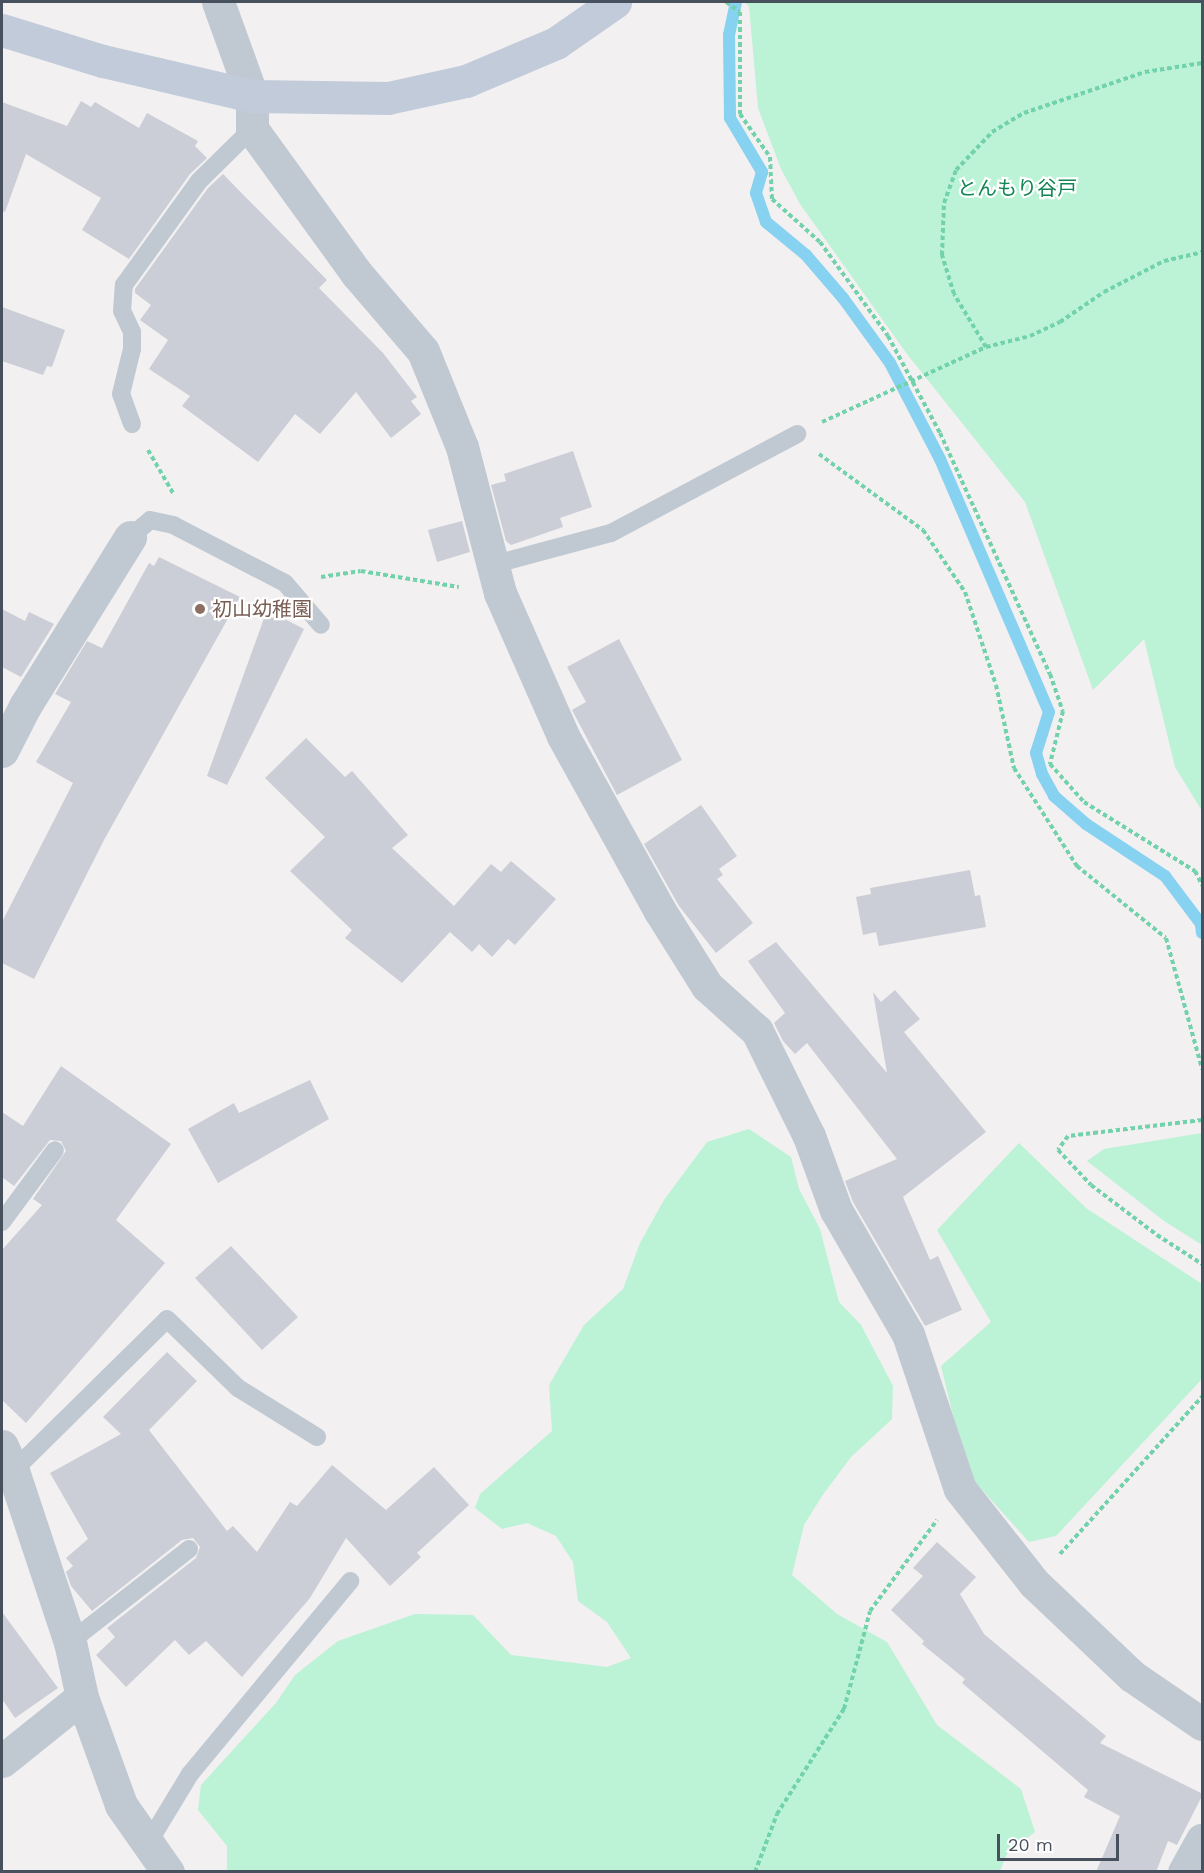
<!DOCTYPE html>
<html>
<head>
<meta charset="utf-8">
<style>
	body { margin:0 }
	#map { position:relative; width:1204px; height:1873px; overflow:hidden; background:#f2f0f0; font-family:"Work Sans","Noto Sans JP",sans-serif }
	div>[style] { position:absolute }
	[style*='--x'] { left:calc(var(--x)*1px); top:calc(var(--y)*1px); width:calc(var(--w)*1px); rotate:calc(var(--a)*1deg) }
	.green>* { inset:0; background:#bcf2d6 }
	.stream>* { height:12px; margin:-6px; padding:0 6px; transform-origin:6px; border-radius:6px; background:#87d1f1 }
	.building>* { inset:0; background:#cbced6 }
	.path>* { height:4px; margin-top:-2px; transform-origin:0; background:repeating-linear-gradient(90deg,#72d2ab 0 4.5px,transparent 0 7.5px) }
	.lane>* { height:18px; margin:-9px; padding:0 9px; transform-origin:9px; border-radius:9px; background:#c0c9d2 }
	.street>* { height:33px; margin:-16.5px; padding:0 16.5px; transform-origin:16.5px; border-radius:16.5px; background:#c0c9d2 }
	.secondary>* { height:33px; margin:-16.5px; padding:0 16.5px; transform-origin:16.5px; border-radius:16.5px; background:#c2cbda }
	.dots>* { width:16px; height:16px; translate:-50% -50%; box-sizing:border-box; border:3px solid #fff; border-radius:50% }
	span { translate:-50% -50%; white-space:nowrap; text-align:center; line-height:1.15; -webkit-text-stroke:4.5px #fff; paint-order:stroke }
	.park-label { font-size:20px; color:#128556 }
	.education-label { font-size:20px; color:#785e54 }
	.left { translate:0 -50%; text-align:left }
	.frame { position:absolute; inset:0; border:3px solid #47515e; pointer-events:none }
	.scale { position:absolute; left:997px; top:1834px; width:122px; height:27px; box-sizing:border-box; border:3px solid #47515e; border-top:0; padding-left:8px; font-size:18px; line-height:21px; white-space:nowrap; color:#47515e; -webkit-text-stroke:4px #fff; paint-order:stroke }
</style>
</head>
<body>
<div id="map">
	<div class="green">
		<div style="clip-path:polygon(744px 2px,1202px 2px,1202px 811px,1175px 767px,1144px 639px,1093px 690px,1025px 502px,907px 354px,800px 204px,781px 169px,758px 108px,749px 6px)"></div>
		<div style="clip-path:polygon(749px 1129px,791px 1157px,799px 1189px,820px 1229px,839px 1302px,861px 1325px,893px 1386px,892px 1419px,851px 1457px,822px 1496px,804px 1525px,792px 1575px,837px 1614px,887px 1642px,937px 1725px,1021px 1789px,1035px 1832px,1007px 1854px,1000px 1871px,227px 1871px,227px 1846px,198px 1810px,201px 1785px,276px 1703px,295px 1675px,338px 1641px,415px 1614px,473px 1615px,511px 1655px,607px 1667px,631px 1658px,607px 1622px,578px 1601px,573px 1562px,556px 1536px,527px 1523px,502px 1529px,475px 1508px,480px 1494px,552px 1431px,549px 1385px,584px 1325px,623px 1289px,640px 1243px,664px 1200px,707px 1142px)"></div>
		<div style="clip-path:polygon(1202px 1133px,1202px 1245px,1164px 1221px,1087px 1161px,1104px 1149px)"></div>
		<div style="clip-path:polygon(1019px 1143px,1086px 1208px,1202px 1284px,1202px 1379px,1056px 1536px,1029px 1542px,967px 1473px,941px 1366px,991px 1322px,937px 1230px)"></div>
	</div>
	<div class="stream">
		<div style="--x:736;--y:2;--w:34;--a:102"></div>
		<div style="--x:729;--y:35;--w:83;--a:89.3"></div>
		<div style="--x:730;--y:118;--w:63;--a:59.3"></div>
		<div style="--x:762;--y:172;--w:22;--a:106"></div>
		<div style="--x:756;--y:193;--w:31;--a:71"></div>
		<div style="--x:766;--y:222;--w:52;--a:39.5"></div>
		<div style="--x:806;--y:255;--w:57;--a:49.3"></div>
		<div style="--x:843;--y:298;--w:80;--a:54.1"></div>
		<div style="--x:890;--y:363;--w:108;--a:62.5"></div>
		<div style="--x:940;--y:459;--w:275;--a:66.7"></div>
		<div style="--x:1049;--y:712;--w:43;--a:107.6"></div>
		<div style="--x:1036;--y:753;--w:22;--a:74"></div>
		<div style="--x:1042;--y:774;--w:25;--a:61"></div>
		<div style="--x:1054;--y:796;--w:43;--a:41.2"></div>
		<div style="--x:1086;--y:824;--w:95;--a:33.4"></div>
		<div style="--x:1165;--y:876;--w:60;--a:53.1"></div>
		<div style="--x:1201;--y:924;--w:9;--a:84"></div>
	</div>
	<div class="building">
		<div style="clip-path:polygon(81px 101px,91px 107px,95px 102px,139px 128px,147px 113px,198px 141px,195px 146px,207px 158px,190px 174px,129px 259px,82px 230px,101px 198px,26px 154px,5px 212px,2px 211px,2px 102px,67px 126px)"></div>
		<div style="clip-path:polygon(223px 174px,327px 280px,319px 288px,383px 353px,417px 397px,411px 401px,421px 414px,391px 438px,356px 392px,320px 434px,295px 414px,258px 462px,182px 406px,190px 396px,149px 369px,168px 340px,140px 320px,151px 305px,135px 293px,135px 289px,208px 188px)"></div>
		<div style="clip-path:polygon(2px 307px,65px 330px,52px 367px,47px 366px,43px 375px,2px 361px)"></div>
		<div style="clip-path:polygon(573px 451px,592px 507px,560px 518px,563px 527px,511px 545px,506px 541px,491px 485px,506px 481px,504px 474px)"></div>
		<div style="clip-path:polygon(462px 521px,470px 552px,437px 562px,428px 530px)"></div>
		<div style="clip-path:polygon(159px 557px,240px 597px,104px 840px,34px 979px,2px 963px,2px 922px,73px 783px,36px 762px,71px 702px,55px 694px,87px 641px,102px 648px,149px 563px,154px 566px)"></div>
		<div style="clip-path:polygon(2px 609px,25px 621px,29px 612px,54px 624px,21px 677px,2px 667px)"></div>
		<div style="clip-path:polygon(267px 610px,304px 629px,227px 785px,207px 776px)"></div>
		<div style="clip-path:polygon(619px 639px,682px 760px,617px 795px,572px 710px,586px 702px,567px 667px)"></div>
		<div style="clip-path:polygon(306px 738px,345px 777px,352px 771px,408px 835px,392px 848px,454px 906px,491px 864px,501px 872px,511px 861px,556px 899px,515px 945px,508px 939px,492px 957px,479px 944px,472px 952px,450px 932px,402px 983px,345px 938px,352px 930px,290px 871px,325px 837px,265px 778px)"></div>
		<div style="clip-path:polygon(701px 805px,737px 856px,719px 869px,723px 875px,717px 879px,753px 923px,716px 953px,679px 906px,644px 844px)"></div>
		<div style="clip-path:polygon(970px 870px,975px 896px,980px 895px,986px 927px,879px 946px,876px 932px,863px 935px,856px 897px,871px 894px,870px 888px)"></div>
		<div style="clip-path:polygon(776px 942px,887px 1073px,873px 992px,881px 1002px,895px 990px,920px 1019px,904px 1032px,986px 1132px,903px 1197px,930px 1260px,938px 1256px,962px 1310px,925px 1326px,853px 1202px,845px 1181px,897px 1159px,807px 1043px,795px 1054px,783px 1041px,774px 1023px,785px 1013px,748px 961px)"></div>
		<div style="clip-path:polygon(61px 1066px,171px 1144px,116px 1220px,165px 1263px,26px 1423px,2px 1400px,2px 1250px,42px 1205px,33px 1199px,66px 1151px,61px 1141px,50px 1140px,14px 1186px,2px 1177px,2px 1112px,23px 1126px)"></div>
		<div style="clip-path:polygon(310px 1080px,329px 1119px,218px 1183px,188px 1129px,234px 1103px,239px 1113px)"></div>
		<div style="clip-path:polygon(231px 1246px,298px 1317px,262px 1350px,195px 1278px)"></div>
		<div style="clip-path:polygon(167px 1352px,197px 1381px,149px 1430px,227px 1531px,233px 1526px,257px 1552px,290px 1502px,297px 1506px,332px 1465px,386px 1510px,434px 1467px,469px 1505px,417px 1553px,421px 1557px,390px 1586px,346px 1538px,310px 1598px,242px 1677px,206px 1641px,189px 1655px,175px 1640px,126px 1687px,96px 1655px,115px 1637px,107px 1628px,196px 1558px,200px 1547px,193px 1538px,182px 1540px,92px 1611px,71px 1586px,66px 1572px,73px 1566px,66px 1558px,88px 1539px,50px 1473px,121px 1434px,103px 1417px)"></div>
		<div style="clip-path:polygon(937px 1542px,976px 1577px,960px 1594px,984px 1634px,1106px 1736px,1100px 1743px,1203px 1794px,1177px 1845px,1168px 1841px,1156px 1872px,1096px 1872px,1120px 1816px,1084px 1797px,1088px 1790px,962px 1683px,965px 1679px,922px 1644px,924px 1641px,891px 1610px,923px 1576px,913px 1568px)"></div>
		<div style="clip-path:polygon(2px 1612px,58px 1688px,15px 1718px,2px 1699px)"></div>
	</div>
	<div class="path">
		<div style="--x:726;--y:2;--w:17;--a:36"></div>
		<div style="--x:740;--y:12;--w:102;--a:90"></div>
		<div style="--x:740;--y:114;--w:52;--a:55.1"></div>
		<div style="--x:770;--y:157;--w:42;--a:87.3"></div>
		<div style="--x:772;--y:199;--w:64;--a:41.9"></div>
		<div style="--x:820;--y:242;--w:116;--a:54.1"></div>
		<div style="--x:888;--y:336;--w:110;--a:61.8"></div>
		<div style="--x:940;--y:433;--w:265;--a:65.5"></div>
		<div style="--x:1050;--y:674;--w:39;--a:71"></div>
		<div style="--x:1063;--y:711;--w:55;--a:103.8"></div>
		<div style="--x:1050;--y:764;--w:51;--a:48.2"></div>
		<div style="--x:1084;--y:802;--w:131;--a:31.9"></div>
		<div style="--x:1195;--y:871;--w:16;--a:63"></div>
		<div style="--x:986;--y:347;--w:62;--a:-121.1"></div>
		<div style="--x:954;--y:294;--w:41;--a:-107.1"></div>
		<div style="--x:942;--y:255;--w:52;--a:-87.8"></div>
		<div style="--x:944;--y:203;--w:35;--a:-70"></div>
		<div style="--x:956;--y:170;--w:52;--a:-46.5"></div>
		<div style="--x:992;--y:132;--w:37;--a:-31"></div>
		<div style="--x:1024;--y:113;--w:128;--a:-18.7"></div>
		<div style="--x:1145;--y:72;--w:58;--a:-9"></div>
		<div style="--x:822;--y:422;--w:180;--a:-24.6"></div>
		<div style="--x:986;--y:347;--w:45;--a:-14"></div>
		<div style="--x:1030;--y:336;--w:33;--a:-25"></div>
		<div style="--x:1060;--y:322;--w:53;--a:-34.3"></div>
		<div style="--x:1104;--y:292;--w:68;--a:-27.3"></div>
		<div style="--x:1164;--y:261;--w:39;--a:-13"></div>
		<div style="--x:148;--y:450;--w:50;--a:59.8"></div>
		<div style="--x:819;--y:454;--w:129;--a:36.2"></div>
		<div style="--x:923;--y:530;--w:75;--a:55.9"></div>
		<div style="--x:965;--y:592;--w:98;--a:71.6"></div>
		<div style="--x:996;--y:685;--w:85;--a:77.8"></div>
		<div style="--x:1014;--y:768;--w:117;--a:57.3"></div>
		<div style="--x:1077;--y:866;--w:114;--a:39"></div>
		<div style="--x:1166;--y:938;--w:136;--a:74.6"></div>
		<div style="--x:321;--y:577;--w:40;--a:-8.5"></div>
		<div style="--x:361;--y:571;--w:99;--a:9.3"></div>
		<div style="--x:1202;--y:1120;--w:135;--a:173.2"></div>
		<div style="--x:1068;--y:1136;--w:17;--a:126"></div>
		<div style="--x:1058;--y:1150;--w:48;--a:46.7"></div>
		<div style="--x:1091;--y:1185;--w:83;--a:37.1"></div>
		<div style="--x:1157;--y:1235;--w:54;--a:32.8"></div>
		<div style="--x:1060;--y:1554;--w:212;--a:-47.9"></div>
		<div style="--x:755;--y:1872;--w:62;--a:-69.2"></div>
		<div style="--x:777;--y:1814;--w:125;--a:-57.5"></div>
		<div style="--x:844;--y:1709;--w:101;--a:-75.1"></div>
		<div style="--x:870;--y:1611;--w:113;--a:-53.6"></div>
	</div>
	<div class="lane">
		<div style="--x:132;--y:424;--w:32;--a:-110"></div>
		<div style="--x:121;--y:394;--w:46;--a:-76.3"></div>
		<div style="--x:132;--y:349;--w:17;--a:-90"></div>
		<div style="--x:132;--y:332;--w:23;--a:-115"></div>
		<div style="--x:122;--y:311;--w:26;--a:-86"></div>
		<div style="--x:124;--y:285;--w:128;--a:-54.2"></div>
		<div style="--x:199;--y:181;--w:74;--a:-44.5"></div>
		<div style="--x:130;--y:537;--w:26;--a:-40"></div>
		<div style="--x:150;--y:520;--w:24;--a:12"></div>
		<div style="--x:173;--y:525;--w:126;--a:27.4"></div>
		<div style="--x:285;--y:583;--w:55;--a:49.4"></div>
		<div style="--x:492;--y:565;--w:123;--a:-15.1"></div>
		<div style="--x:611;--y:533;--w:211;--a:-28"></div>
		<div style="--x:2;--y:1222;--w:89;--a:-53.6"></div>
		<div style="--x:13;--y:1471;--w:216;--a:-44.6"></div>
		<div style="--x:167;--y:1319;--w:99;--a:44.2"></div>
		<div style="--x:238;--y:1388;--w:93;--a:31.8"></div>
		<div style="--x:70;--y:1642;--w:151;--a:-38"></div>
		<div style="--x:147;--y:1845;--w:83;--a:-58.8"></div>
		<div style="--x:190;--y:1774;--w:251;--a:-50.3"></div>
	</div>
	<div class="street">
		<div style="--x:218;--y:2;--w:100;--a:70.1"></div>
		<div style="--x:252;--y:96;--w:33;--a:90"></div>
		<div style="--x:252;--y:129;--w:179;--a:54.1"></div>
		<div style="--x:357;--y:274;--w:101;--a:49.4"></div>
		<div style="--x:423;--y:351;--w:104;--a:67.9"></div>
		<div style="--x:462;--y:447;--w:151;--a:75.4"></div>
		<div style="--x:500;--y:593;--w:156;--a:66.2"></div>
		<div style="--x:563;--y:736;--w:200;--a:61"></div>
		<div style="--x:660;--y:911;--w:89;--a:57.9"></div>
		<div style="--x:707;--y:986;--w:67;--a:42"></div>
		<div style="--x:757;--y:1031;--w:117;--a:63.7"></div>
		<div style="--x:809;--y:1136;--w:79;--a:70"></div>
		<div style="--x:836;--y:1210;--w:143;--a:59.9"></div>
		<div style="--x:908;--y:1334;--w:163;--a:71.5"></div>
		<div style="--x:960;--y:1489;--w:120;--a:51.8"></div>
		<div style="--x:1034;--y:1583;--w:135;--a:43.5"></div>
		<div style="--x:1132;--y:1676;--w:85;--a:34.4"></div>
		<div style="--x:2;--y:751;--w:51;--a:-62.9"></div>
		<div style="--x:25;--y:706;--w:199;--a:-58.1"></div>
		<div style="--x:2;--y:1446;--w:27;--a:66"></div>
		<div style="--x:13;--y:1471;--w:180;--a:71.6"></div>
		<div style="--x:70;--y:1642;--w:56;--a:77.7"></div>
		<div style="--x:82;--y:1697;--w:115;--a:70.1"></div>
		<div style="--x:121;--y:1805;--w:82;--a:55"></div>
		<div style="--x:2;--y:1761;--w:102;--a:-38.7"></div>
		<div style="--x:1184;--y:1872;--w:37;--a:-61"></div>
	</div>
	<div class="secondary">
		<div style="--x:2;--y:30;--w:106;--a:17.1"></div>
		<div style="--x:103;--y:61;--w:153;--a:13.2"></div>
		<div style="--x:252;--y:96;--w:136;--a:0.8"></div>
		<div style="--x:388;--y:98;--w:80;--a:-12.3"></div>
		<div style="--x:466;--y:81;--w:98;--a:-22.9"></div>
		<div style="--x:556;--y:43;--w:72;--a:-34.8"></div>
	</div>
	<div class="dots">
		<div style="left:200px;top:609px;background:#8d6e63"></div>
	</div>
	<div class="park-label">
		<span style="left:1017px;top:188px">とんもり谷戸</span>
	</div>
	<div class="education-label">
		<span class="left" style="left:212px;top:609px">初山幼稚園</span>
	</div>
	<div class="frame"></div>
	<div class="scale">20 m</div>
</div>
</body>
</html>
